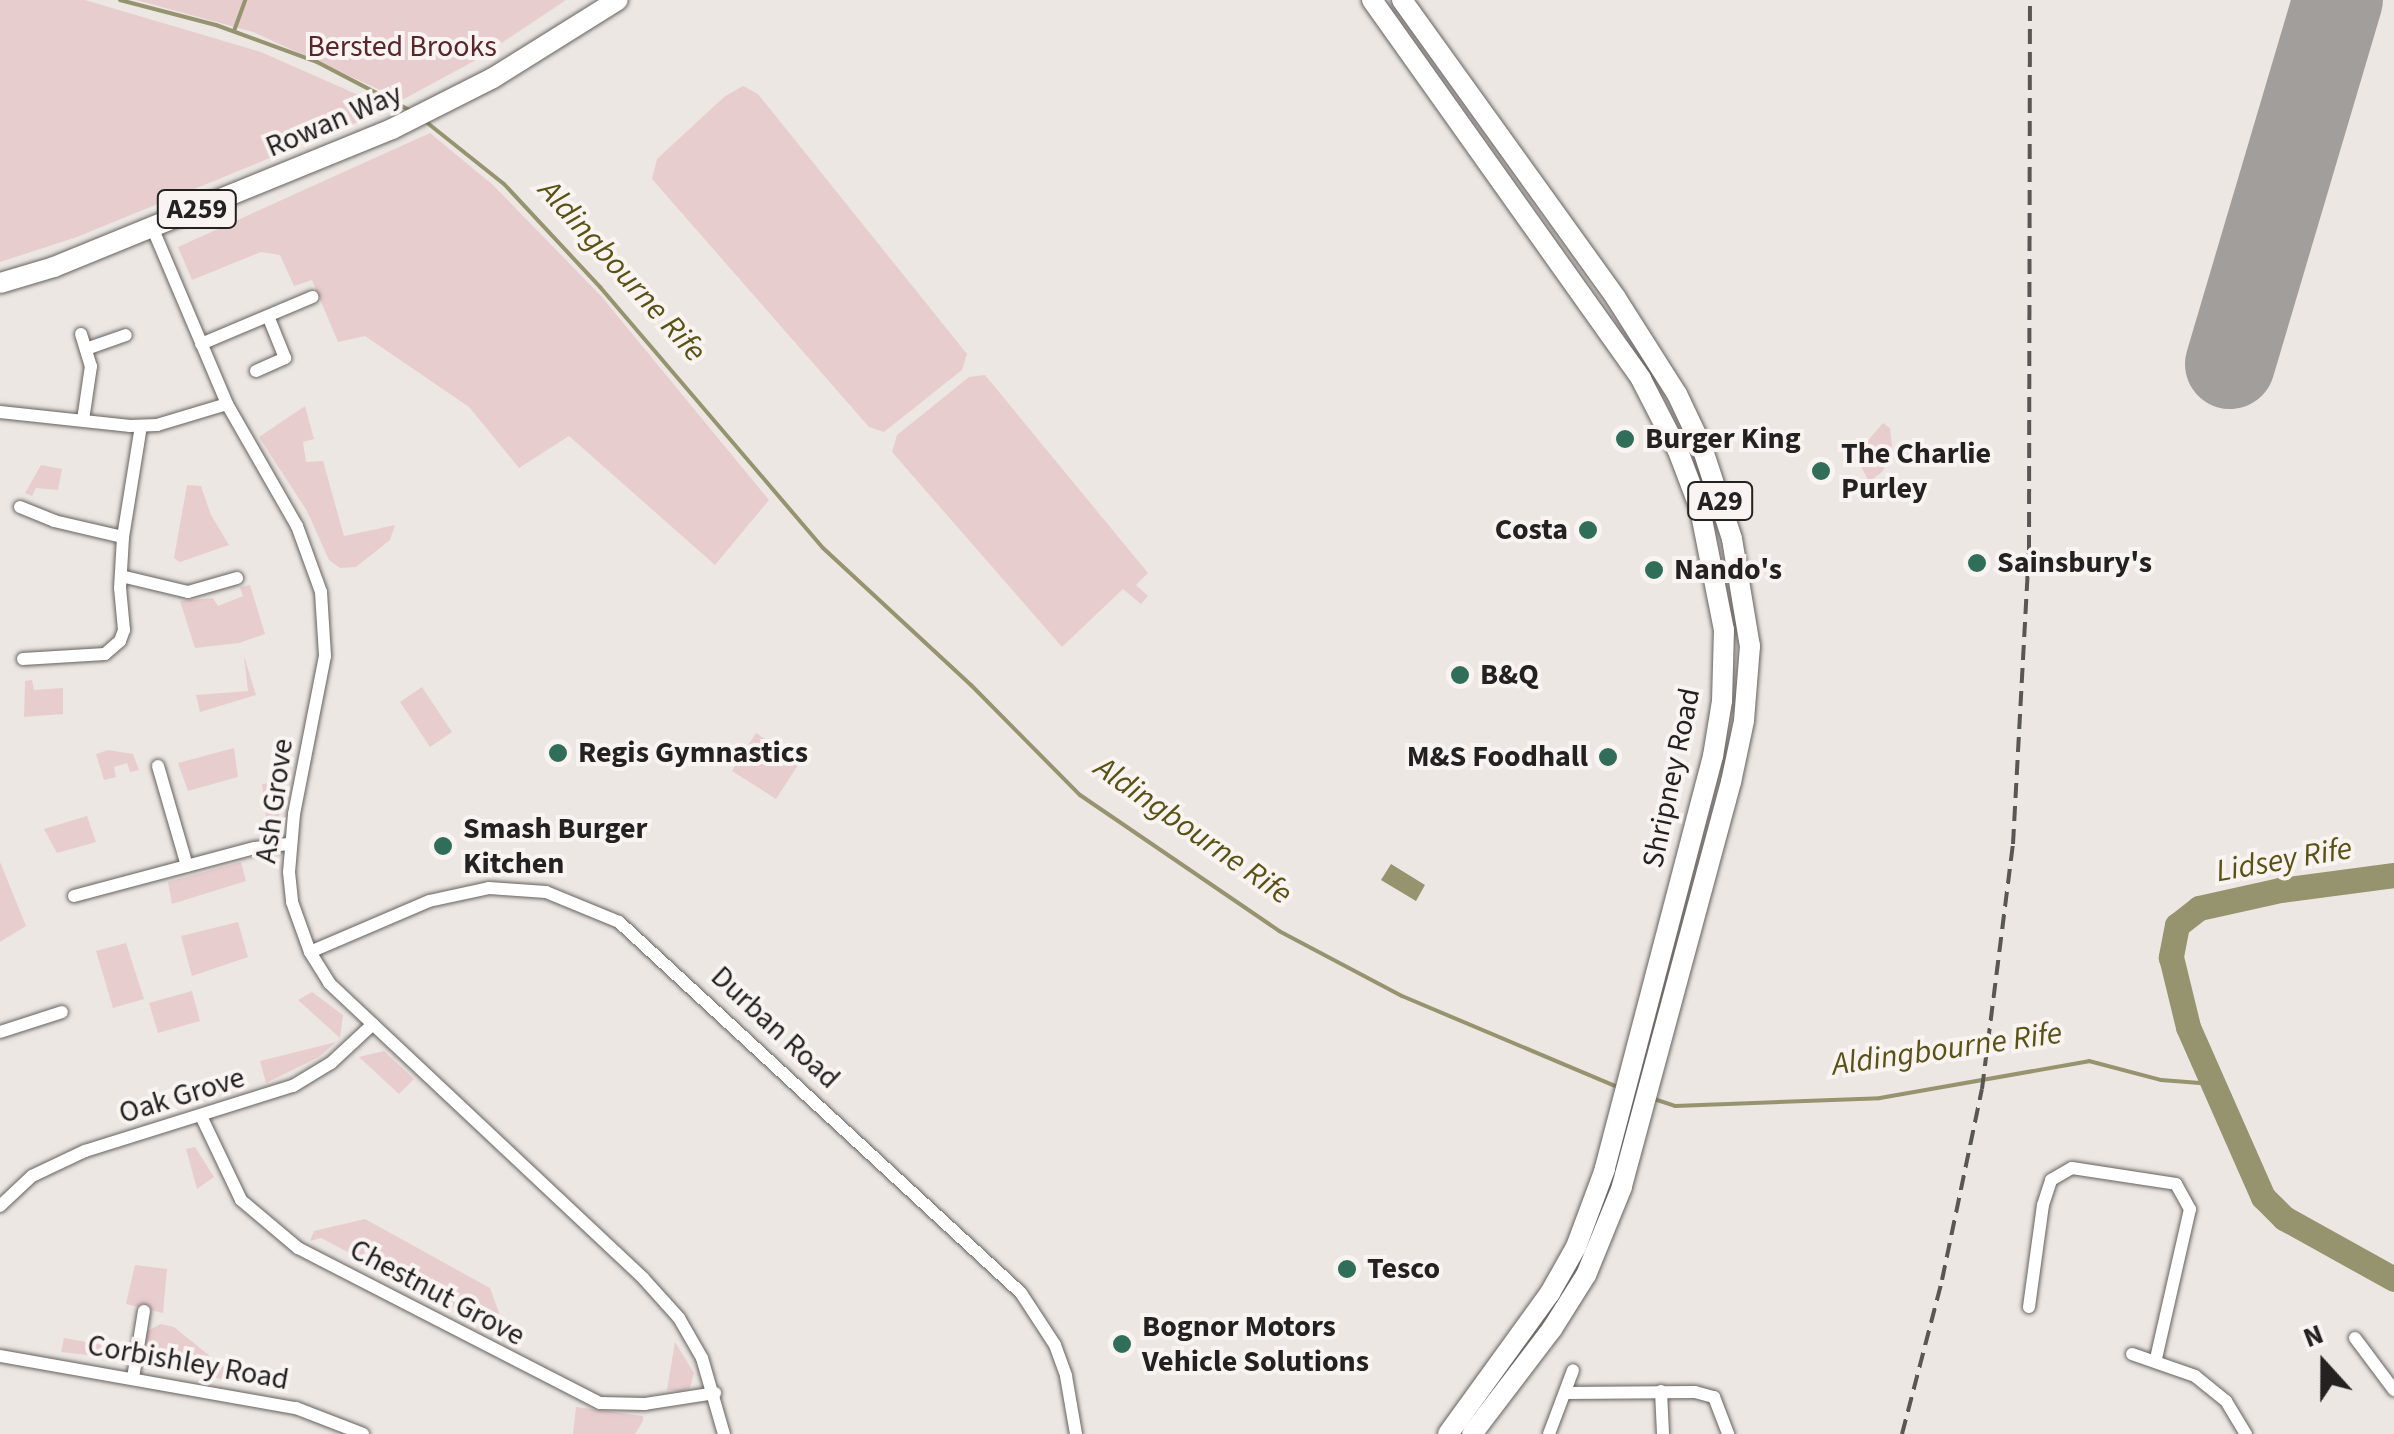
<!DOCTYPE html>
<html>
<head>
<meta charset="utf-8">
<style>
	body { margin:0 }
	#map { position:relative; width:2394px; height:1434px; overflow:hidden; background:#ece7e3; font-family:"Source Sans 3",sans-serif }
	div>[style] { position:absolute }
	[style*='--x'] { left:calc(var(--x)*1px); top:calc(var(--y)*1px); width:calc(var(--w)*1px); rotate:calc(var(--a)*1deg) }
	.green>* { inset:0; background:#e8cdcf }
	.water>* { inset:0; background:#96936f }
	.stream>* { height:4px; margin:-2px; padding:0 2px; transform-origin:2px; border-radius:2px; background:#96936f }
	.river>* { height:25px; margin:-12.5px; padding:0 12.5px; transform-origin:12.5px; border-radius:12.5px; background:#96936f }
	.runway>* { height:90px; margin:-45px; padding:0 45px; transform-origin:45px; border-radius:45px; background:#a29e9c }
	.roads { filter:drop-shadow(0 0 2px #66625f) drop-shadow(0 0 2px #66625f) }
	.minor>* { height:12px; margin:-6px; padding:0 6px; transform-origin:6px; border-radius:6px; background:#fff }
	.primary>* { height:20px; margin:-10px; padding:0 10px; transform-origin:10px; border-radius:10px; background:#fff }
	.trunk>* { height:20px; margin:-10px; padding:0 10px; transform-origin:10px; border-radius:10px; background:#fff }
	.rail>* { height:4px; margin-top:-2px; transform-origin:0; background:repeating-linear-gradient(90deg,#595654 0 15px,transparent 0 23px) }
	.dots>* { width:28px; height:28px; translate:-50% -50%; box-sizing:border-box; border:5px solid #f9f4f1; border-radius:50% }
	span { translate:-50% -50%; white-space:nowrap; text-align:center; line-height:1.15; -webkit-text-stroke:8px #f9f4f1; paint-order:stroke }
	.shield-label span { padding:2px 8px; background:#f9f4f1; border:2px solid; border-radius:8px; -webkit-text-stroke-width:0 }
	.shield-label { font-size:28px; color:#232220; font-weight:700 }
	.park-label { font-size:30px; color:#5b252c }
	.street-label { font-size:30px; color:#232220 }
	.poi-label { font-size:30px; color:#232220; font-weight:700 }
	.left { translate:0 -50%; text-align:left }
	.right { translate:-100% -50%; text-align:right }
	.water-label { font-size:32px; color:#595214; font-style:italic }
	.north { position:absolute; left:2274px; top:1314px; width:100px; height:100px; -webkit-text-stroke:8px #f9f4f1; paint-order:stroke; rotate:339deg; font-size:28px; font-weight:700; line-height:40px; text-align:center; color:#232220 }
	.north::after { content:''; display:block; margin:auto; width:35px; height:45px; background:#232220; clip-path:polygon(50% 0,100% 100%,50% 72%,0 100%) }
</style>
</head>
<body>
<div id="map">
	<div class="green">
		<div style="clip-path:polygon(0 0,85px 0,261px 52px,390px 109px,77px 237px,0 262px)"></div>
		<div style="clip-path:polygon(136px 0,566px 0,476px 60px,402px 100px,253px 32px)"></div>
		<div style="clip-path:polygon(743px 86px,758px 94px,967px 354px,962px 370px,884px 432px,869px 427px,652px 179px,657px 159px,724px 97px)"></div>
		<div style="clip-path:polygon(430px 133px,493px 185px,601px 296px,769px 500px,715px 565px,569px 436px,519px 468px,469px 407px,365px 336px,338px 342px,312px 280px,294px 286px,280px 255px,261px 252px,192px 280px,178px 247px)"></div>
		<div style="clip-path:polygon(985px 375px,1148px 573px,1136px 585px,1148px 596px,1141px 604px,1123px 589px,1062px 647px,892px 452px,897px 435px,969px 377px)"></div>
		<div style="clip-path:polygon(305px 406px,314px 439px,303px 442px,306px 462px,323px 461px,344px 536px,395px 525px,390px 540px,356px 567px,340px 568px,329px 560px,307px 511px,259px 437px)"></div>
		<div style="clip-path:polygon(1883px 423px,1890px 428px,1892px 446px,1883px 471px,1869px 482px,1860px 464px,1841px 449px,1845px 443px,1858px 452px)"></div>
		<div style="clip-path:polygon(41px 465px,62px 469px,58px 490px,36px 488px,32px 496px,25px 493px)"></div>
		<div style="clip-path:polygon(187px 485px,201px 486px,211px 515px,229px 545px,180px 562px,174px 558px)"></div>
		<div style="clip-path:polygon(250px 585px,265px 634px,239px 643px,195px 648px,180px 601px,213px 598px,218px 606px,243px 596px,240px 587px)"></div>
		<div style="clip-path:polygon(244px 656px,256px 695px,200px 712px,196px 695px,248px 691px)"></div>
		<div style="clip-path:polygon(32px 680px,34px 690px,63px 688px,63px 714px,24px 717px,25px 681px)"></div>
		<div style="clip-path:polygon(422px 687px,452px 732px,430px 747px,400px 702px)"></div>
		<div style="clip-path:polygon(756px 733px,800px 762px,776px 799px,732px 771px)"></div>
		<div style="clip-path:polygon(234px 748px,238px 777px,188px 791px,178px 763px)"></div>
		<div style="clip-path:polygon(108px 750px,133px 754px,139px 770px,130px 772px,127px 763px,114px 767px,116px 777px,104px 780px,96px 754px)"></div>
		<div style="clip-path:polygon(280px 761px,288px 761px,288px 768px,278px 821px,268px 833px,262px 784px,279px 783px)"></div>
		<div style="clip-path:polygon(87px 816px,96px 842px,57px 853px,44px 829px)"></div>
		<div style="clip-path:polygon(0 862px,26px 926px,0 942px)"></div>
		<div style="clip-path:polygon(241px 862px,246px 881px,172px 904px,168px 882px)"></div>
		<div style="clip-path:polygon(238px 922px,248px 957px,192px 976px,181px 936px)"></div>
		<div style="clip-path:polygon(126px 943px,144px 999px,113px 1008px,96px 951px)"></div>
		<div style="clip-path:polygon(192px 991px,200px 1021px,158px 1033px,149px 1003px)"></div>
		<div style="clip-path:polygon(312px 992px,343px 1015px,340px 1038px,298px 1000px)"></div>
		<div style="clip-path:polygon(336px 1042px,319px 1057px,266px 1083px,260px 1061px)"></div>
		<div style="clip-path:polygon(384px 1051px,414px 1079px,399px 1094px,359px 1057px)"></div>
		<div style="clip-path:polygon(195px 1147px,214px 1177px,197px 1189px,186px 1149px)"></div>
		<div style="clip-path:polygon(365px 1219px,490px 1288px,510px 1343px,502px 1333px,321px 1238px,310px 1241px,314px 1231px)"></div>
		<div style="clip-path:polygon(135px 1265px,167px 1269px,163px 1313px,126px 1304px)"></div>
		<div style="clip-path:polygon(161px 1324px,174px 1327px,242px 1382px,138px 1366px,147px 1331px)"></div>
		<div style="clip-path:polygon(64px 1338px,114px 1347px,113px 1358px,61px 1352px)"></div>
		<div style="clip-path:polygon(675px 1342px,694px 1373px,690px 1388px,680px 1391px,667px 1390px)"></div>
		<div style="clip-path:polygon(576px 1407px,643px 1416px,643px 1421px,635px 1434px,573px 1434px)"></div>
	</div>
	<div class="water">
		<div style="clip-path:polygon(1391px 864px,1425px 885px,1416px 901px,1381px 880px)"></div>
	</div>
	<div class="stream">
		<div style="--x:120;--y:0;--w:99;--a:14.6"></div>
		<div style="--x:216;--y:25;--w:108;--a:20.1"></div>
		<div style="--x:317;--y:62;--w:108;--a:27.5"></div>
		<div style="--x:234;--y:31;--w:33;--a:-70"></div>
		<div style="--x:425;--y:121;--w:101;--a:38.6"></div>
		<div style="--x:504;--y:184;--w:141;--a:47"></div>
		<div style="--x:600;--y:287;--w:343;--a:49.5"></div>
		<div style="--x:823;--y:548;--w:202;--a:42.8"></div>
		<div style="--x:971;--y:685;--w:155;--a:45.3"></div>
		<div style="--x:1080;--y:795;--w:241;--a:34.3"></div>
		<div style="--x:1279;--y:931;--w:139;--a:27.9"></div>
		<div style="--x:1402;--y:996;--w:233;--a:22.9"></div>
		<div style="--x:1654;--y:1099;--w:22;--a:18"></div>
		<div style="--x:1675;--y:1106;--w:205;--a:-2.2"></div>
		<div style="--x:1880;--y:1098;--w:212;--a:-10"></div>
		<div style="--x:2089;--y:1061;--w:74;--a:14.8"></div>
		<div style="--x:2161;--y:1080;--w:52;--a:4.4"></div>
	</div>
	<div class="river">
		<div style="--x:2394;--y:875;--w:115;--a:172.5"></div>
		<div style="--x:2280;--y:890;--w:83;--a:167.5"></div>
		<div style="--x:2199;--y:908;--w:28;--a:142"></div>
		<div style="--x:2177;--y:925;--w:33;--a:101"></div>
		<div style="--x:2171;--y:957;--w:72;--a:76.3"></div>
		<div style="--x:2188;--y:1027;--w:186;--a:66.2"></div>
		<div style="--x:2263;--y:1197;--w:30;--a:45"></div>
		<div style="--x:2284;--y:1218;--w:126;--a:29"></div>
	</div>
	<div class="runway">
		<div style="--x:2230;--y:364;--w:380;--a:-73.5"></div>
	</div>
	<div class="roads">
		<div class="minor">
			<div style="--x:152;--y:227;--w:192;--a:67"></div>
			<div style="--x:227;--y:404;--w:141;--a:60.2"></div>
			<div style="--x:297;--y:526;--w:70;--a:70"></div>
			<div style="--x:321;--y:592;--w:64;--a:86.4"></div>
			<div style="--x:325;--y:656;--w:161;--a:101.1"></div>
			<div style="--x:294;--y:814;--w:58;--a:94.9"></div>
			<div style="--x:289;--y:872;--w:30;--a:84"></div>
			<div style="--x:292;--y:902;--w:53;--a:70.2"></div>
			<div style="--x:310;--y:952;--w:36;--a:58"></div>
			<div style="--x:329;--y:983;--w:431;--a:43.2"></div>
			<div style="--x:643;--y:1278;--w:54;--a:48"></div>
			<div style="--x:679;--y:1318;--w:46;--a:60.1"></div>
			<div style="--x:702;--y:1358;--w:79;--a:73.9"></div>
			<div style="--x:81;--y:334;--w:34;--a:73"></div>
			<div style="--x:91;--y:366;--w:55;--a:98.4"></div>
			<div style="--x:201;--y:344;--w:121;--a:-22.9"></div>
			<div style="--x:86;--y:349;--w:42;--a:-19.3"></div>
			<div style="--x:256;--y:371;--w:32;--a:-24"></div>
			<div style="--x:285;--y:358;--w:45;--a:-112"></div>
			<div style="--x:0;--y:412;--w:131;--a:6.1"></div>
			<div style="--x:130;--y:426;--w:27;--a:-2"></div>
			<div style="--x:157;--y:425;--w:73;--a:-16.7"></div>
			<div style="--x:20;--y:507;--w:37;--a:22"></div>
			<div style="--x:54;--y:521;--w:71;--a:13.1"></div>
			<div style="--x:121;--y:576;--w:69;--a:13.4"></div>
			<div style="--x:188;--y:592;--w:51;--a:-15.9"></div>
			<div style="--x:23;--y:659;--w:82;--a:-3.5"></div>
			<div style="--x:105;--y:654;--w:20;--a:-41"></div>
			<div style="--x:120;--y:641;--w:12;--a:-70"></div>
			<div style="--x:124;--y:630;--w:42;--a:-95.4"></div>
			<div style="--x:120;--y:588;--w:51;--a:-86.6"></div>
			<div style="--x:123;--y:537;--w:112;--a:-80.8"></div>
			<div style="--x:158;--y:766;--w:104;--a:73.8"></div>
			<div style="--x:74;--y:896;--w:187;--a:-14.9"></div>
			<div style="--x:255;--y:848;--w:35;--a:-7"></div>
			<div style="--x:310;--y:952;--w:129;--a:-23.2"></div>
			<div style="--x:429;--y:901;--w:61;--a:-12.2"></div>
			<div style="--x:489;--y:888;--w:57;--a:4"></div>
			<div style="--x:546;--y:892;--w:79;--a:22.3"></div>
			<div style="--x:619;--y:922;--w:547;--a:42.7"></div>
			<div style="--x:1021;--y:1293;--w:62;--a:56.8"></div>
			<div style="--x:1055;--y:1345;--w:33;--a:70"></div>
			<div style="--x:1066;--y:1376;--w:59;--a:80.2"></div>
			<div style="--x:0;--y:1032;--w:65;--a:-17.9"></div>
			<div style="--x:201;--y:1116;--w:93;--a:64.5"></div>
			<div style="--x:241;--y:1200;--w:75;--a:40.1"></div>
			<div style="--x:298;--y:1248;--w:339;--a:27.2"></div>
			<div style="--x:600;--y:1403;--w:45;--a:1.3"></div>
			<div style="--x:645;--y:1404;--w:71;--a:-8.9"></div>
			<div style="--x:0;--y:1206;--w:44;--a:-43.2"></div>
			<div style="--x:32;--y:1176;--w:59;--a:-25.3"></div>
			<div style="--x:85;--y:1151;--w:218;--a:-17.4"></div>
			<div style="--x:293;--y:1086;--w:44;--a:-31.2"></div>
			<div style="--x:331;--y:1063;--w:57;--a:-42.9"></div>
			<div style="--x:2029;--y:1307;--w:103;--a:-82.2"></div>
			<div style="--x:2043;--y:1205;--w:26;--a:-72"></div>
			<div style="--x:2051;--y:1180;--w:24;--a:-30"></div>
			<div style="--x:2072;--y:1168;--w:105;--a:8.7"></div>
			<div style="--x:2176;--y:1184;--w:29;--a:61"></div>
			<div style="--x:2190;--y:1209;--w:154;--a:102.8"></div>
			<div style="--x:2355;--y:1338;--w:65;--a:53.1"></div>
			<div style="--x:2132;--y:1354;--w:67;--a:19.2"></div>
			<div style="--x:2195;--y:1376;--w:40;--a:39"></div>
			<div style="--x:2226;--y:1401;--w:39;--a:59"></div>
			<div style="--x:0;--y:1356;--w:301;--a:10"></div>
			<div style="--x:296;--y:1408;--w:72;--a:21.2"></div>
			<div style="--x:133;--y:1378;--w:68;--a:-80.7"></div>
			<div style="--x:1661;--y:1391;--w:43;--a:87.3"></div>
			<div style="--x:1565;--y:1393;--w:130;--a:-0.4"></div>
			<div style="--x:1695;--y:1392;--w:20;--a:15"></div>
			<div style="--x:1714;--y:1397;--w:40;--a:69"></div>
			<div style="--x:1549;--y:1434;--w:68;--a:-69.4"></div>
		</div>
		<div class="primary">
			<div style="--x:1372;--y:0;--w:465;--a:54.6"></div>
			<div style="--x:1641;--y:379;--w:81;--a:62.8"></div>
			<div style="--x:1678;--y:451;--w:62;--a:69.2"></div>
			<div style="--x:1700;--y:509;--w:123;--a:78.8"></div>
			<div style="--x:1724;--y:630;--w:71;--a:91.6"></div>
			<div style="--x:1722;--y:701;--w:56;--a:99.3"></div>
			<div style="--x:1713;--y:756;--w:427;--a:104.7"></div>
			<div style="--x:1605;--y:1169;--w:83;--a:110.4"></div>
			<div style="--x:1576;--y:1247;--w:53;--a:119.5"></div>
			<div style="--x:1550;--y:1293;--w:174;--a:125.9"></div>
			<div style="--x:1402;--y:0;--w:367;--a:54.3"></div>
			<div style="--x:1616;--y:298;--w:114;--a:57.6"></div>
			<div style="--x:1677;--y:394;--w:59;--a:64.7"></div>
			<div style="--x:1702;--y:447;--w:97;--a:71.9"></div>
			<div style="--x:1732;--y:539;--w:109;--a:80.5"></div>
			<div style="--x:1750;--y:646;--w:75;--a:94.6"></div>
			<div style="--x:1744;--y:721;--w:62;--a:102"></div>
			<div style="--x:1731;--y:782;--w:419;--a:105.1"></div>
			<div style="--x:1622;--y:1187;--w:95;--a:112.2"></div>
			<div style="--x:1586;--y:1275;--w:64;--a:122.2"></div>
			<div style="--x:1552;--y:1329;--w:132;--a:127.3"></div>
		</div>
		<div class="trunk">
			<div style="--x:0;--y:283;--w:56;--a:-16.5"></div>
			<div style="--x:54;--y:267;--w:365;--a:-22.2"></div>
			<div style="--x:392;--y:129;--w:113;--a:-26.8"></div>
			<div style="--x:493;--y:78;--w:147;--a:-32"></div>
		</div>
	</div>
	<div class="rail">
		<div style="--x:1902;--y:1434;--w:159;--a:-75.4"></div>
		<div style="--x:1942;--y:1280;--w:195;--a:-78.2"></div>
		<div style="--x:1982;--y:1089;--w:247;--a:-82.8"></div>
		<div style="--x:2013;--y:844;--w:294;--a:-86.9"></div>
		<div style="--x:2029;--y:550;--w:550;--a:-89.9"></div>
	</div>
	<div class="dots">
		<div style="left:1625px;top:439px;background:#316e5a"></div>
		<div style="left:1821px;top:471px;background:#316e5a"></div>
		<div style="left:1588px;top:530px;background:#316e5a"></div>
		<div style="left:1977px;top:563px;background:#316e5a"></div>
		<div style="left:1654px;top:570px;background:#316e5a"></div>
		<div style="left:1460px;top:675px;background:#316e5a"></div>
		<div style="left:558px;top:753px;background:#316e5a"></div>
		<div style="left:1608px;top:757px;background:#316e5a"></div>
		<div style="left:443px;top:846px;background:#316e5a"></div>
		<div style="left:1347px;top:1269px;background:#316e5a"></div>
		<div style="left:1122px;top:1344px;background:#316e5a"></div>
	</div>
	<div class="shield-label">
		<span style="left:197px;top:209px">A259</span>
		<span style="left:1720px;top:501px">A29</span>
	</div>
	<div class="park-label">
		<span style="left:402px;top:47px">Bersted Brooks</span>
	</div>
	<div class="street-label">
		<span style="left:334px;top:121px;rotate:-23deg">Rowan Way</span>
		<span style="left:1672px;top:778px;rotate:-78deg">Shripney Road</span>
		<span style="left:275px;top:801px;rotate:-82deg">Ash Grove</span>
		<span style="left:775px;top:1028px;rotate:43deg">Durban Road</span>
		<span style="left:182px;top:1096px;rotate:-17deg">Oak Grove</span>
		<span style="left:437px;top:1293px;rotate:28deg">Chestnut Grove</span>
		<span style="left:188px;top:1363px;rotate:10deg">Corbishley Road</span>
	</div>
	<div class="poi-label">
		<span class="left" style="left:1645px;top:439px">Burger King</span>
		<span class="left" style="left:1841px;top:471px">The Charlie<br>Purley</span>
		<span class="right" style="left:1568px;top:530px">Costa</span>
		<span class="left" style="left:1997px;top:563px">Sainsbury's</span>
		<span class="left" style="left:1674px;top:570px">Nando's</span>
		<span class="left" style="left:1480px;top:675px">B&amp;Q</span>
		<span class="left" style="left:578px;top:753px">Regis Gymnastics</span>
		<span class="right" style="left:1588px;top:757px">M&amp;S Foodhall</span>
		<span class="left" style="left:463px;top:846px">Smash Burger<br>Kitchen</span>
		<span class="left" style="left:1367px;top:1269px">Tesco</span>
		<span class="left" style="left:1142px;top:1344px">Bognor Motors<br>Vehicle Solutions</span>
	</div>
	<div class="water-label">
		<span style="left:622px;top:271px;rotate:48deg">Aldingbourne Rife</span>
		<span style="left:1193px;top:831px;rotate:35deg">Aldingbourne Rife</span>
		<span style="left:2284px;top:860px;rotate:-10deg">Lidsey Rife</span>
		<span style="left:1947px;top:1049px;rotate:-8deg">Aldingbourne Rife</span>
	</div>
	<div class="north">N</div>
</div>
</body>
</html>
